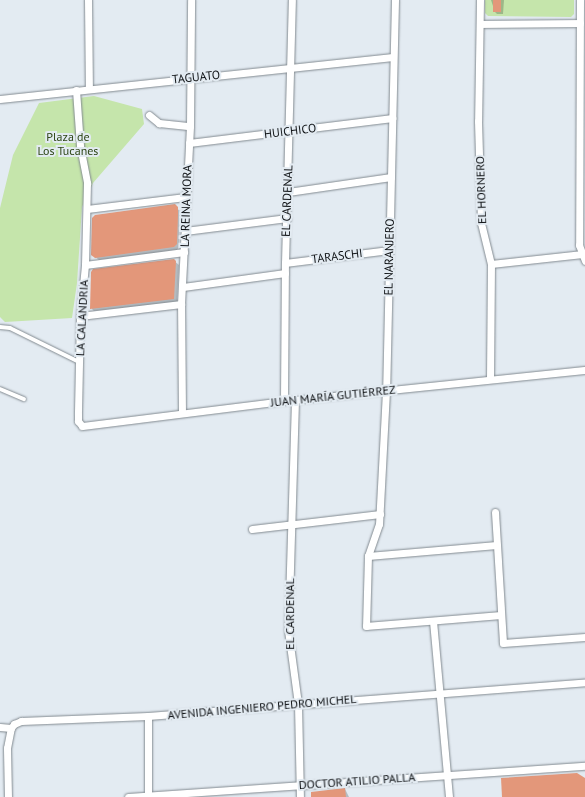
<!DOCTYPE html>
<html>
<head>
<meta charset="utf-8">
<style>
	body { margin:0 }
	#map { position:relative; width:585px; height:797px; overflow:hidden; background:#e3ebf2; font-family:"PT Sans",sans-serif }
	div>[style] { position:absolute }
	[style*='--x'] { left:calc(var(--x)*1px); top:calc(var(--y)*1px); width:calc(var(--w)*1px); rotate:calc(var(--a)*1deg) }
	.green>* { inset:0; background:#c5e5ab }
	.shadow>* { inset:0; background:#0003 }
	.building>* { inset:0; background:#e3977a }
	.roads { filter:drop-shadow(0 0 1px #828a90) drop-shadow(0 0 1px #828a90) }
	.service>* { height:4px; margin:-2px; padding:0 2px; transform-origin:2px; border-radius:2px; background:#fff }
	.minor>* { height:7px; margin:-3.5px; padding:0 3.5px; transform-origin:3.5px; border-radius:3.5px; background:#fff }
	span { translate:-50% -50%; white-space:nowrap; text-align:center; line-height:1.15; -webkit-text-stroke:4px #e3ebf2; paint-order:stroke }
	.street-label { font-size:12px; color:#0e1114 }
	.park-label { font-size:12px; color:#2d4515 }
</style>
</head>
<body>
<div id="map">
	<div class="green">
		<div style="clip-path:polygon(485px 0,574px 0,574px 14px,571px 17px,488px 16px,485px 13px)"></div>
		<div style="clip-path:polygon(94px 96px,142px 109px,144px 124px,93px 183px,82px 207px,77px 283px,72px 318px,5px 322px,0 317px,0 208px,13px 155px,39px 103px)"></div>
	</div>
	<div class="shadow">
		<div style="clip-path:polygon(491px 0,504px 0,503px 14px,497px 14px,495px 12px)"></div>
		<div style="clip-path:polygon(174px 206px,180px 211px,179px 247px,177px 250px,99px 260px,92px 254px)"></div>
		<div style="clip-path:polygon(173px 260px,179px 265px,177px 302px,94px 311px,92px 309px,92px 272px)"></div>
		<div style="clip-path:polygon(345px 789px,349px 797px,313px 797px)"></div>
	</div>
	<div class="building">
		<div style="clip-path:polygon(493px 0,501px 0,501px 12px,493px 12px)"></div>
		<div style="clip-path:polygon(175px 204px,178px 207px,178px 215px,177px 244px,174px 247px,95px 258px,91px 255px,92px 218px,95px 215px)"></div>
		<div style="clip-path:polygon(174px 259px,176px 261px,174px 299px,90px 309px,91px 272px,93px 269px)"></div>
		<div style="clip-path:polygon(577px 773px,585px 778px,585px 797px,502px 797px,501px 778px)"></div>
		<div style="clip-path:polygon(345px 788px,346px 797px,311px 797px,311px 792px)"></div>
	</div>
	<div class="roads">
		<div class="service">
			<div style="--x:0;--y:327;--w:10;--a:6"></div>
			<div style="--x:10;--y:328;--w:77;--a:26.2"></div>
			<div style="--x:0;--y:389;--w:26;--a:23"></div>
		</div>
		<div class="minor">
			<div style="--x:88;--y:0;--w:89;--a:89.4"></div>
			<div style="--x:395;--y:0;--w:391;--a:91.3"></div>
			<div style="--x:386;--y:391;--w:133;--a:93"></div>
			<div style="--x:379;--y:524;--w:34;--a:109"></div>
			<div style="--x:368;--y:556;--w:70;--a:91.6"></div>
			<div style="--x:366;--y:626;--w:135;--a:-4.7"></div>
			<div style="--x:480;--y:0;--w:121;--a:90.9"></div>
			<div style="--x:478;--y:121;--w:102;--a:88.3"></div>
			<div style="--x:481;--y:223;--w:42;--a:76.3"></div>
			<div style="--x:491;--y:264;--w:115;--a:90.5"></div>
			<div style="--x:580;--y:0;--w:245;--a:90.2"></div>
			<div style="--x:579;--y:245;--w:17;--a:69"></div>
			<div style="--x:480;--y:24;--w:100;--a:-0.6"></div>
			<div style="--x:76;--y:90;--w:56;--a:85.9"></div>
			<div style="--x:80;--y:146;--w:38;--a:79"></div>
			<div style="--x:87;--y:183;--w:82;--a:91.4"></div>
			<div style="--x:85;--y:265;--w:51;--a:95.6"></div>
			<div style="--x:80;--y:316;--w:98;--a:91.2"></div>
			<div style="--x:78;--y:414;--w:7;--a:90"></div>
			<div style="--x:78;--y:421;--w:6;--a:51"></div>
			<div style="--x:82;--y:426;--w:204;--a:-7.1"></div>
			<div style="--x:284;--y:401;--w:303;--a:-5.9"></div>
			<div style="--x:0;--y:99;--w:395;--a:-6.1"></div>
			<div style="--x:149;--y:115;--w:13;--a:39"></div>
			<div style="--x:159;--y:123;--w:31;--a:6"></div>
			<div style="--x:189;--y:143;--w:205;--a:-7"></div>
			<div style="--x:288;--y:192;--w:104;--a:-8.3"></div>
			<div style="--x:87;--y:209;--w:99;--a:-7"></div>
			<div style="--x:185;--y:231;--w:103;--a:-7.3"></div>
			<div style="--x:285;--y:263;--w:105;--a:-7.1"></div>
			<div style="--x:491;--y:264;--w:92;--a:-6.3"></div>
			<div style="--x:85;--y:265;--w:100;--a:-7.5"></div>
			<div style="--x:183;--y:287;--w:103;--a:-7.8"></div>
			<div style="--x:80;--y:316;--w:102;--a:-6.8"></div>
			<div style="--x:295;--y:400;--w:230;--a:91.7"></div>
			<div style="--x:288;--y:630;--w:75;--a:82.3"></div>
			<div style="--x:298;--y:704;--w:93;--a:88.8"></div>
			<div style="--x:284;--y:401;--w:138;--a:-89.6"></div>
			<div style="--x:285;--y:263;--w:263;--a:-88.5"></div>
			<div style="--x:182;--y:413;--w:109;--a:-90.5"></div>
			<div style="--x:181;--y:304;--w:178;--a:-87.1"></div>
			<div style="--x:190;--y:126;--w:126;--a:-89.5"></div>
			<div style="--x:495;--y:512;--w:131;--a:86.5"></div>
			<div style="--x:503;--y:643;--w:82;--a:-4.2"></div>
			<div style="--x:252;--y:529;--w:129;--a:-6.7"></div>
			<div style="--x:368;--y:556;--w:129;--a:-4.9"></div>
			<div style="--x:433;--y:621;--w:177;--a:84.8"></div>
			<div style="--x:148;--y:716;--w:81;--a:90"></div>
			<div style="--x:0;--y:727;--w:11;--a:5"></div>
			<div style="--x:8;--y:797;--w:49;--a:-91.2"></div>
			<div style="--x:7;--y:748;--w:20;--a:-79"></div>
			<div style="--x:11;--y:728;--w:5;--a:-53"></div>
			<div style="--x:14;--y:724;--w:8;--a:-23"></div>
			<div style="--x:21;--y:721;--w:127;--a:-2.3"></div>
			<div style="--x:148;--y:716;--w:438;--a:-4.4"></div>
			<div style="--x:128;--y:797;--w:458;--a:-3.9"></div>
		</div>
	</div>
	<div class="street-label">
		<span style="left:196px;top:77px;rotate:-6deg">TAGUATO</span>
		<span style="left:290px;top:131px;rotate:-7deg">HUICHICO</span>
		<span style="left:481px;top:190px;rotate:-92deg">EL HORNERO</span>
		<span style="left:287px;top:201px;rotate:-88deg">EL CARDENAL</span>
		<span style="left:186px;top:206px;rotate:-88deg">LA REINA MORA</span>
		<span style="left:337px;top:256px;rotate:-7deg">TARASCHI</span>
		<span style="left:389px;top:257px;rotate:-89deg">EL NARANJERO</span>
		<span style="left:82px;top:318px;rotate:-87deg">LA CALANDRIA</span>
		<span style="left:333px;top:396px;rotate:-6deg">JUAN MARÍA GUTIÉRREZ</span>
		<span style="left:290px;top:614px;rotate:-90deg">EL CARDENAL</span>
		<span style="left:262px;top:707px;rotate:-5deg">AVENIDA INGENIERO PEDRO MICHEL</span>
		<span style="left:357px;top:781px;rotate:-4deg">DOCTOR ATILIO PALLA</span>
	</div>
	<div class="park-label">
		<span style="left:68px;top:144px">Plaza de<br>Los Tucanes</span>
	</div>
</div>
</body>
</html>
